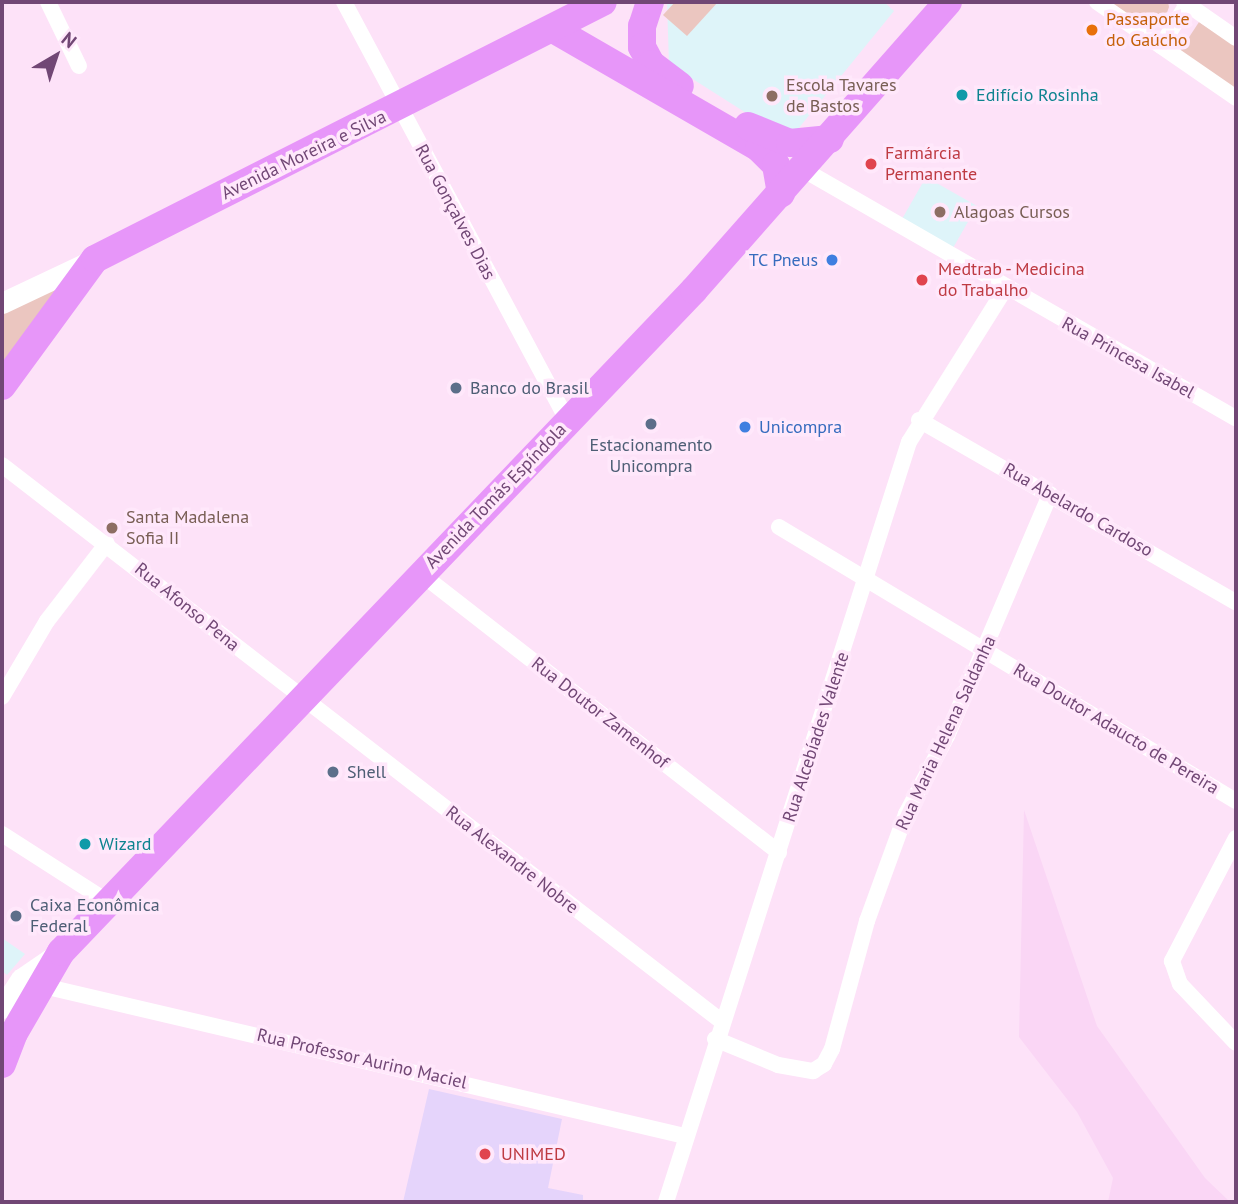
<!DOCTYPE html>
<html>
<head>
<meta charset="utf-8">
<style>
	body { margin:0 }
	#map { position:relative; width:1238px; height:1204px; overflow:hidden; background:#fde2f8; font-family:"PT Sans",sans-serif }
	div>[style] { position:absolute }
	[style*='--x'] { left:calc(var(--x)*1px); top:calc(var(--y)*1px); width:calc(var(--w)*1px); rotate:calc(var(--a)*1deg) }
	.residential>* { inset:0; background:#fad6f5 }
	.education>* { inset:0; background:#def4f9 }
	.medical>* { inset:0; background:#e5d4fb }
	.green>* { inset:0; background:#ebc6c0 }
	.street>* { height:16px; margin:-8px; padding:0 8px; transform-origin:8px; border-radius:8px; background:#fff }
	.secondary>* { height:21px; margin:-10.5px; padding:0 10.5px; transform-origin:10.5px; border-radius:10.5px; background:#fff }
	.highway>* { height:28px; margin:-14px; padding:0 14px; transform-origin:14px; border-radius:14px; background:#e796f9 }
	.dots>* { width:19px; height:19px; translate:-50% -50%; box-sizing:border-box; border:4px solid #ffe8fb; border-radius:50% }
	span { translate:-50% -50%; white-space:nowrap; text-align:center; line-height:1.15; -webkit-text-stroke:7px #ffe8fb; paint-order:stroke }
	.food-label { font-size:18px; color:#c56008 }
	.left { translate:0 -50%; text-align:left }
	.education-label { font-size:18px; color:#785e54 }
	.culture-label { font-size:18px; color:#0d838f }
	.health-label { font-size:18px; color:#be3a42 }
	.street-label { font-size:18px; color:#714775 }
	.shop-label { font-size:18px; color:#366cbe }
	.right { translate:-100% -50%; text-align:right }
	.service-label { font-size:18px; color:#4e5e75 }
	.frame { position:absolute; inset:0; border:4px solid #714775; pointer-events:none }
	.north { position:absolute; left:21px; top:21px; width:70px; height:70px; -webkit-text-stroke:5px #ffe8fb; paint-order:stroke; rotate:39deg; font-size:19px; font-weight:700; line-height:28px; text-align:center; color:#714775 }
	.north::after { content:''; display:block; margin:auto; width:24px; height:32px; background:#714775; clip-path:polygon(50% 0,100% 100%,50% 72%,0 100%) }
</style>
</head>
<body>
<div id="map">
	<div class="residential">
		<div style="clip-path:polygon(1024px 810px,1097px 1026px,1205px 1178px,1230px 1202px,1108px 1202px,1113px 1178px,1077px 1112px,1019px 1037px)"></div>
	</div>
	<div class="education">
		<div style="clip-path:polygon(667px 2px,884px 2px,894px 11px,798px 129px,776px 132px,669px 64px)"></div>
		<div style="clip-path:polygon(926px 177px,977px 206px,953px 248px,902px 219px)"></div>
		<div style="clip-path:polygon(2px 938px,25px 954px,7px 975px,2px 971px)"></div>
	</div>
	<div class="medical">
		<div style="clip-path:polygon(429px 1089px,562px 1119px,548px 1188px,583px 1195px,583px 1202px,403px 1202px)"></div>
	</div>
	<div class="green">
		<div style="clip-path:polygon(675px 2px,718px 2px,687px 36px,663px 15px)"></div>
		<div style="clip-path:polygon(1109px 2px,1168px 2px,1169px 7px,1165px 18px,1153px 27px,1141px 25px)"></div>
		<div style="clip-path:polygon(1199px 22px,1236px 46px,1236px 89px,1180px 51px)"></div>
		<div style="clip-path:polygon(72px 274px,2px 367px,2px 305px)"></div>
	</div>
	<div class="street">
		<div style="--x:48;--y:2;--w:71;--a:64.2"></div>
		<div style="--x:344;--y:2;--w:476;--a:61.9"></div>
		<div style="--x:1097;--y:2;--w:169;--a:34.6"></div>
		<div style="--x:1184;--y:2;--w:63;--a:34.7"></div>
		<div style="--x:1161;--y:46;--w:49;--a:-58.2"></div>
		<div style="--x:804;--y:170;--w:498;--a:29.9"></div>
		<div style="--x:919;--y:420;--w:366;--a:29.9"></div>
		<div style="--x:2;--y:465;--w:909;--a:37.71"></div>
		<div style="--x:779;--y:527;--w:533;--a:30.95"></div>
		<div style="--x:420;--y:573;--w:455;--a:37.9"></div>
		<div style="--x:2;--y:697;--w:88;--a:-59.4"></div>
		<div style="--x:47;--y:621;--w:98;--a:-52.4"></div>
		<div style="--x:2;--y:834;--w:126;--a:32.7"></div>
		<div style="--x:1236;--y:838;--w:139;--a:117.5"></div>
		<div style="--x:1172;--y:961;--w:24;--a:71"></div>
		<div style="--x:1180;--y:984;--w:81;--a:46.5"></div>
		<div style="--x:39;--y:985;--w:663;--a:13.16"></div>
		<div style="--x:715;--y:1039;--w:68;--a:22.4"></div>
		<div style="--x:778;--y:1065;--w:36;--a:10"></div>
		<div style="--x:813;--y:1071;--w:13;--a:-32"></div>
		<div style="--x:824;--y:1064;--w:17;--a:-62"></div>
		<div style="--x:832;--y:1049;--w:133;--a:-74.7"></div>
		<div style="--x:867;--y:921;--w:114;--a:-70"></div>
		<div style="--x:906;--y:814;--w:88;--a:-62.3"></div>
		<div style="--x:947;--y:736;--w:263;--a:-66.9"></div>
		<div style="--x:666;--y:1202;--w:798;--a:-72.27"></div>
		<div style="--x:909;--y:442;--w:181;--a:-57.9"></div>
	</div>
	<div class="secondary">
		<div style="--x:2;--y:303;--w:101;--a:-25.3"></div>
		<div style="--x:2;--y:1008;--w:35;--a:-57"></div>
		<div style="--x:21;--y:979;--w:42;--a:-34.4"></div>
	</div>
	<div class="highway">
		<div style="--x:650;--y:2;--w:25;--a:108"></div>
		<div style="--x:642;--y:26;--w:21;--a:90"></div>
		<div style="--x:642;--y:47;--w:19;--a:62"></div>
		<div style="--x:651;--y:64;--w:36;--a:37"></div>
		<div style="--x:553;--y:29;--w:238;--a:30"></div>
		<div style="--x:759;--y:148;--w:24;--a:45"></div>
		<div style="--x:776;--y:165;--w:29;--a:80"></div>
		<div style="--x:748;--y:126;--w:45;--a:22"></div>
		<div style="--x:790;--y:143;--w:40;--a:-5.7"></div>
		<div style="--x:2;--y:386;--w:157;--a:-53.8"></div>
		<div style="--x:95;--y:259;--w:569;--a:-26.84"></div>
		<div style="--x:2;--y:1064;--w:33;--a:-69"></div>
		<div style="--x:14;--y:1033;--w:94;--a:-59.9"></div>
		<div style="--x:61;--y:952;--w:916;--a:-46.28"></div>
		<div style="--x:694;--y:290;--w:384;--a:-48.6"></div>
	</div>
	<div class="dots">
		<div style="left:1092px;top:30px;background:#e8710a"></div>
		<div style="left:962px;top:95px;background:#0f9aa8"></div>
		<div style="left:772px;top:96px;background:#8d6e63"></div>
		<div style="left:871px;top:164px;background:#e0444e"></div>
		<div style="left:940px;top:212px;background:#8d6e63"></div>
		<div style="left:832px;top:260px;background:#3f7fe0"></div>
		<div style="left:922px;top:280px;background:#e0444e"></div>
		<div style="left:456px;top:388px;background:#5c6f8a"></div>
		<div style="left:651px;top:424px;background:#5c6f8a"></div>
		<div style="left:745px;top:427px;background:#3f7fe0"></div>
		<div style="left:112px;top:528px;background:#8d6e63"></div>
		<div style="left:333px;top:772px;background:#5c6f8a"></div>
		<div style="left:85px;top:844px;background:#0f9aa8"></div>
		<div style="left:16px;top:916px;background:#5c6f8a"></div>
		<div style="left:485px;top:1154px;background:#e0444e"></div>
	</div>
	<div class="food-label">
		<span class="left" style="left:1106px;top:30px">Passaporte<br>do Gaúcho</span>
	</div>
	<div class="education-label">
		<span class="left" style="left:786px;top:96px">Escola Tavares<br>de Bastos</span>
		<span class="left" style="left:954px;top:212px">Alagoas Cursos</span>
		<span class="left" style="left:126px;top:528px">Santa Madalena<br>Sofia II</span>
	</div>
	<div class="culture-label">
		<span class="left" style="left:976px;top:95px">Edifício Rosinha</span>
		<span class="left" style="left:99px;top:844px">Wizard</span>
	</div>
	<div class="health-label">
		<span class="left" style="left:885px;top:164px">Farmárcia<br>Permanente</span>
		<span class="left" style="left:938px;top:280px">Medtrab - Medicina<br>do Trabalho</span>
		<span class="left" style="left:501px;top:1154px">UNIMED</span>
	</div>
	<div class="street-label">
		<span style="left:304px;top:155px;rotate:-26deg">Avenida Moreira e Silva</span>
		<span style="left:455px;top:212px;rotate:62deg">Rua Gonçalves Dias</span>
		<span style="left:1128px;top:358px;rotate:29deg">Rua Princesa Isabel</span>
		<span style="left:496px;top:496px;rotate:-46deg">Avenida Tomás Espíndola</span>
		<span style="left:1078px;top:510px;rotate:30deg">Rua Abelardo Cardoso</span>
		<span style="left:187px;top:607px;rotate:39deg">Rua Afonso Pena</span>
		<span style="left:600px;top:713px;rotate:38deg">Rua Doutor Zamenhof</span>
		<span style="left:1116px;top:729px;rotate:31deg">Rua Doutor Adaucto de Pereira</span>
		<span style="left:946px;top:733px;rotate:-65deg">Rua Maria Helena Saldanha</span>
		<span style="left:816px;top:737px;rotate:-72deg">Rua Alcebíades Valente</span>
		<span style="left:512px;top:860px;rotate:38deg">Rua Alexandre Nobre</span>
		<span style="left:362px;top:1059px;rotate:13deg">Rua Professor Aurino Maciel</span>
	</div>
	<div class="shop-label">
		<span class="right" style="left:818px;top:260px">TC Pneus</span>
		<span class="left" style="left:759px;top:427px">Unicompra</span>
	</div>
	<div class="service-label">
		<span class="left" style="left:470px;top:388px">Banco do Brasil</span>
		<span style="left:651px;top:456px">Estacionamento<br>Unicompra</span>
		<span class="left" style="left:347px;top:772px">Shell</span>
		<span class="left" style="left:30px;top:916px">Caixa Econômica<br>Federal</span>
	</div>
	<div class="frame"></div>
	<div class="north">N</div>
</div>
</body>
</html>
